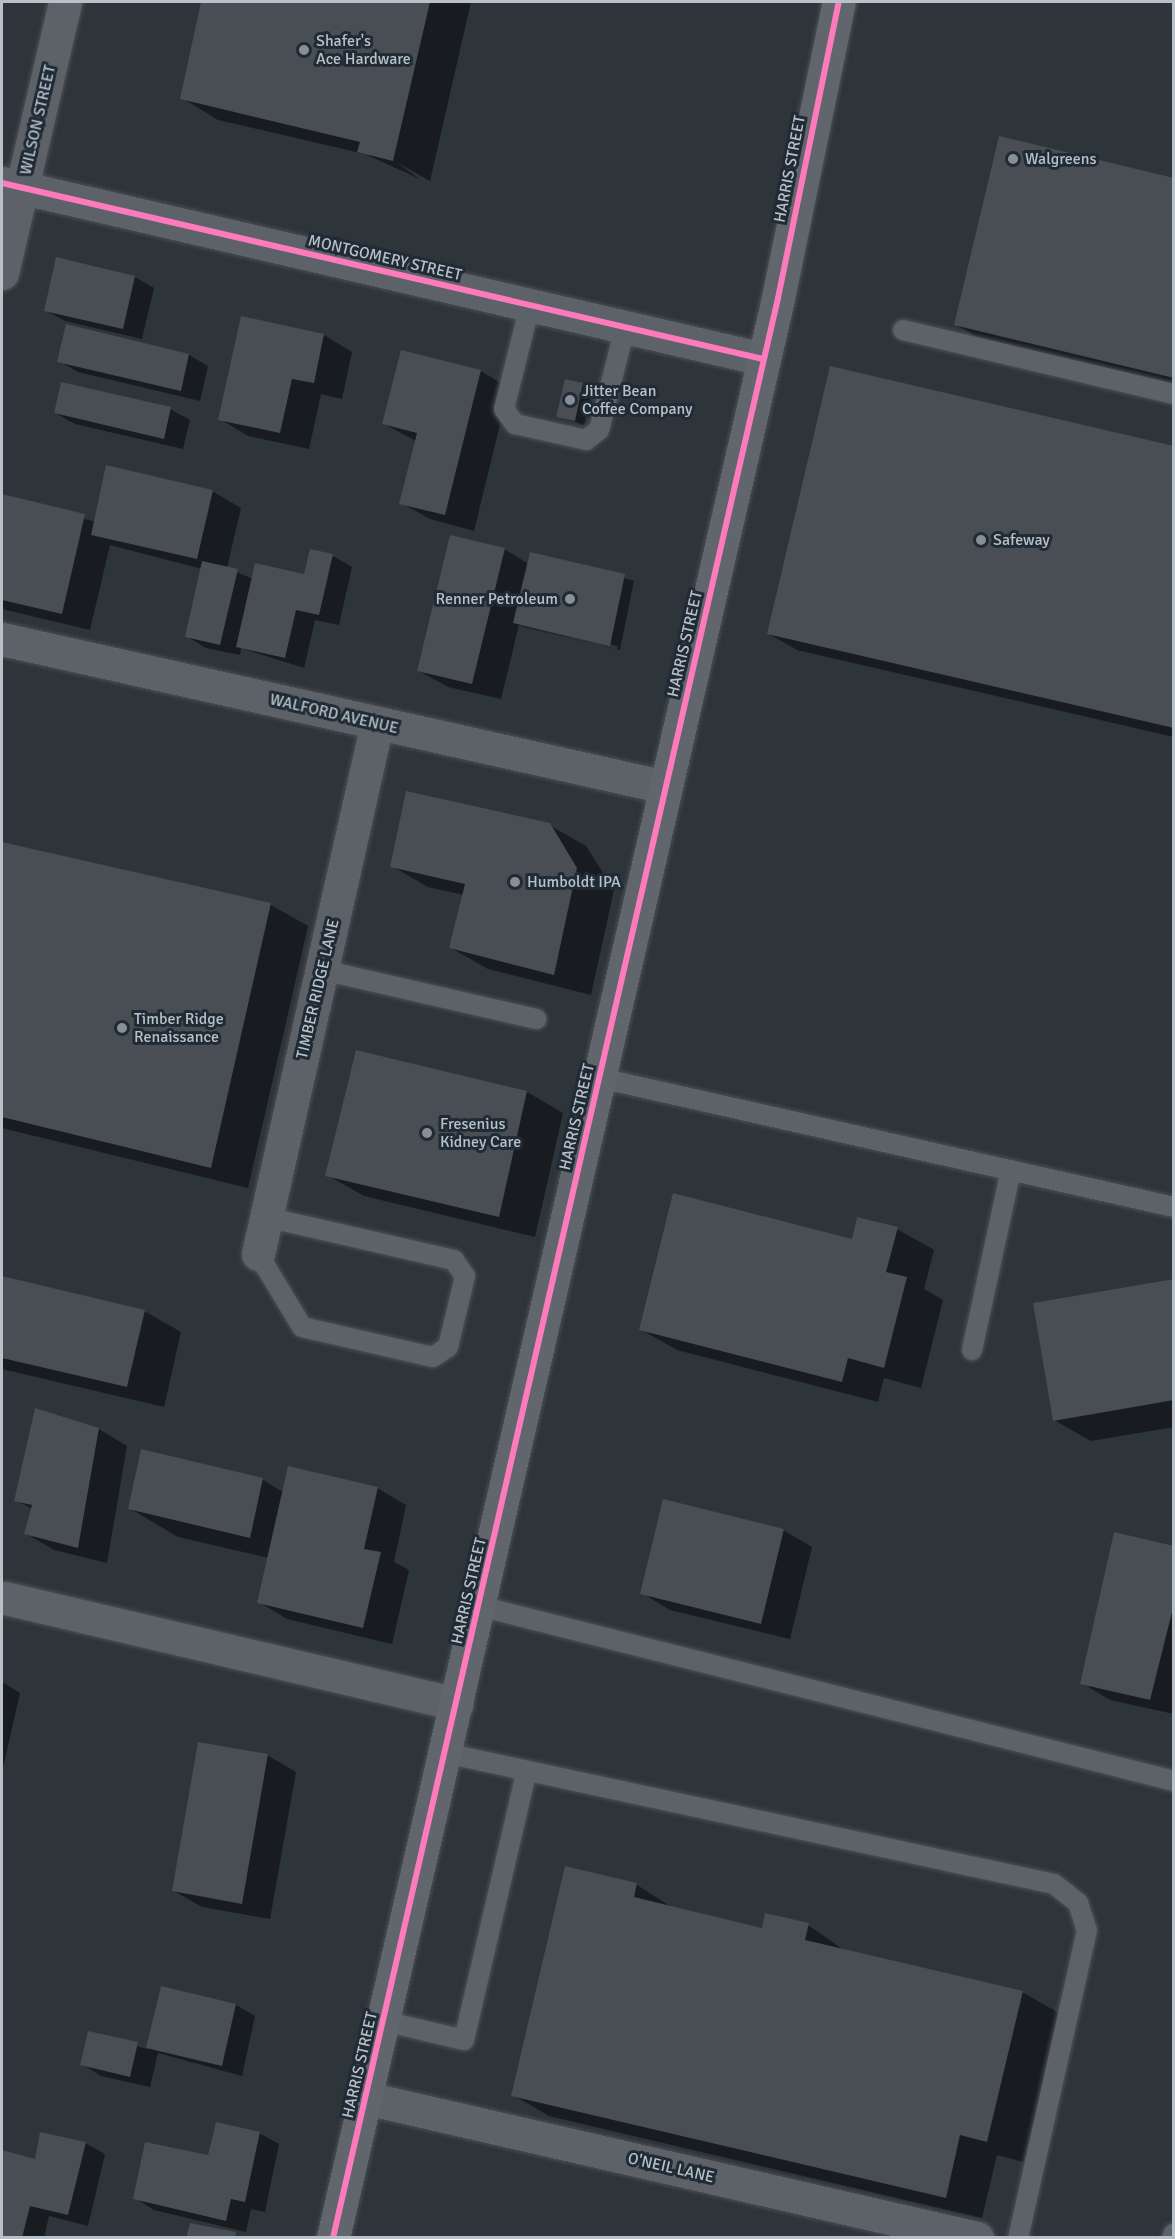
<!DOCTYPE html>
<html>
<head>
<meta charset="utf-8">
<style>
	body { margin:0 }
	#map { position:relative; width:1175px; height:2239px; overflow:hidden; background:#2d343a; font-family:Signika,sans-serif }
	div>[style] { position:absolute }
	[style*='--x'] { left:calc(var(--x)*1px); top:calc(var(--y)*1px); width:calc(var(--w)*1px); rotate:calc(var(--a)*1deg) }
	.shadow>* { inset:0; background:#0007 }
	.building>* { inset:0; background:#484e53 }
	.roads { filter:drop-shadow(0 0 2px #4b5054) drop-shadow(0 0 2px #4b5054) }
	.lane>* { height:20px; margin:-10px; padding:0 10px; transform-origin:10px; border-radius:10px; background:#5d6268 }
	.street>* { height:33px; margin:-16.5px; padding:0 16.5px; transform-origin:16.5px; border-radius:16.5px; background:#5d6268 }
	.secondary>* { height:33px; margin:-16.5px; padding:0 16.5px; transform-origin:16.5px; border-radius:16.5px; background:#61666d }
	.cycleway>* { height:6px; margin:-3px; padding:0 3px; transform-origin:3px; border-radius:3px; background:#fd7abc }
	.dots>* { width:16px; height:16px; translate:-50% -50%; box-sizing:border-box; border:3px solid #202b35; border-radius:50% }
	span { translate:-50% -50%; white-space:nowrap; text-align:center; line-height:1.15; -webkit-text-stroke:6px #202b35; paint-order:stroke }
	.poi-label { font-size:16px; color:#b8c1ca }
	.left { translate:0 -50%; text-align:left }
	.right { translate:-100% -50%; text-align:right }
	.street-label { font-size:16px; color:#b8c1ca }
	.frame { position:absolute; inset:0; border:3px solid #b8c1ca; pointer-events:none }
</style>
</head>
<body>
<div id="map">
	<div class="shadow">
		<div style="clip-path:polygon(202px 2px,471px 2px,430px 181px,396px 162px,420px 179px,365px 154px,218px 120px,182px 98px)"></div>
		<div style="clip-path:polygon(1174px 180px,1174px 386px,984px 341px,955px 324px)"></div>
		<div style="clip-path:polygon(135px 277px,154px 288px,142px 339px,65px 321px,45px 310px)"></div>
		<div style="clip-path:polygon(324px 335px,352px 352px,342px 399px,321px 394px,309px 449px,248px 436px,220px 419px)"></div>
		<div style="clip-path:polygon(189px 355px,208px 366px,200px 401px,78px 372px,59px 361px)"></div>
		<div style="clip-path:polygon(481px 371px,509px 388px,474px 531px,430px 519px,401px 503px,416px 441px,384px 424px)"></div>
		<div style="clip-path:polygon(582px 385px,592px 390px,584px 425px,558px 416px)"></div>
		<div style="clip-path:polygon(170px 409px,190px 420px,183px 449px,75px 424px,55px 413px)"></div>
		<div style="clip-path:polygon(1174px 447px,1174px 737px,797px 650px,769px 634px)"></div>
		<div style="clip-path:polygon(212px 491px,241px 508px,227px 568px,253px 579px,305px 576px,333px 556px,352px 567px,339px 625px,315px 620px,304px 668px,241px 648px,240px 655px,206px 648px,186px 636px,202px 569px,110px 545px,90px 630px,2px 609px,2px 496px,96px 522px)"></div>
		<div style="clip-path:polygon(evenodd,504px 549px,529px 564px,531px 554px,634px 581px,620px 650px,519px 625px,501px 699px,448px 687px,419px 671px,504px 549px,523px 624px,618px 646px,617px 649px,523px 627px,523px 624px)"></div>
		<div style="clip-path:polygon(549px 825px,586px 846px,614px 890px,591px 995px,488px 969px,451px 948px,464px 895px,428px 887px,392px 866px)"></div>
		<div style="clip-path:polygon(2px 843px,271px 905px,308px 926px,248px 1188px,2px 1128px)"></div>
		<div style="clip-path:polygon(527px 1092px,563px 1113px,535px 1237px,364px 1196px,327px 1175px)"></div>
		<div style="clip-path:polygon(897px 1229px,934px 1250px,924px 1289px,943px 1300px,921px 1388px,884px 1378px,878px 1402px,677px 1350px,640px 1329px,853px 1240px)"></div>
		<div style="clip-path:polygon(2px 1277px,144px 1311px,181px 1332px,164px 1407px,2px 1369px)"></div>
		<div style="clip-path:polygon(1174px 1281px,1174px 1427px,1091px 1441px,1054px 1420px)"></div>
		<div style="clip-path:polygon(99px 1429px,127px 1446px,107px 1563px,54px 1550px,25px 1533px,32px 1509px,16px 1500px)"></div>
		<div style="clip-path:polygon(142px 1451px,263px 1480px,283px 1492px,377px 1488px,406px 1505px,394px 1562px,409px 1570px,392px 1644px,287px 1619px,259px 1602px,269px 1558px,178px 1537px,129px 1508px)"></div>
		<div style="clip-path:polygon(783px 1530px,812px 1547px,790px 1639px,670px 1610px,642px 1593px)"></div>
		<div style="clip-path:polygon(1174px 1548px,1174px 1714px,1110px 1700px,1082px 1683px)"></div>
		<div style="clip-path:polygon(2px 1682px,20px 1693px,2px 1772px)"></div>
		<div style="clip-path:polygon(267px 1755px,296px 1772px,270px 1919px,202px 1907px,174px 1891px)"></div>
		<div style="clip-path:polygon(566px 1868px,637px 1885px,673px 1908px,763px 1929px,808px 1925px,844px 1950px,1022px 1992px,1059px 2013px,1024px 2162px,997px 2155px,982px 2218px,549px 2116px,513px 2095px)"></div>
		<div style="clip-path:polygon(162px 1988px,236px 2005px,255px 2016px,242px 2076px,158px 2053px,150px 2087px,101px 2076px,82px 2064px,89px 2032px,147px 2049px)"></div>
		<div style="clip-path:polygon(259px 2133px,279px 2144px,265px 2212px,251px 2209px,246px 2232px,154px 2210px,135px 2198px)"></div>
		<div style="clip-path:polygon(85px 2143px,105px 2154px,88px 2226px,49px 2216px,44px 2238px,2px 2238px,2px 2152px,36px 2161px)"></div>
	</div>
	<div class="building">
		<div style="clip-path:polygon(201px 2px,430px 2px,393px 161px,357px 152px,360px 142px,180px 99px)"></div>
		<div style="clip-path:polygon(999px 136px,1174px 178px,1174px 378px,954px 325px)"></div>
		<div style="clip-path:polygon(56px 257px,135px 276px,123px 329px,44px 311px)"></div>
		<div style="clip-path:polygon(241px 316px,324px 334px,314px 383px,292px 379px,280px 433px,218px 420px)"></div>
		<div style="clip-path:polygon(66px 324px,189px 354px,181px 391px,57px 362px)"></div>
		<div style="clip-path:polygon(401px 350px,481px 370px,445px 515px,399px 504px,417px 433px,382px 424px)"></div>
		<div style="clip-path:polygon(830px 366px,1174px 446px,1174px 728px,767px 634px)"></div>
		<div style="clip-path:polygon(565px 379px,583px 383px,575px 421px,556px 417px)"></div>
		<div style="clip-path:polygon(61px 382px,171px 407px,164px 439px,54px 413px)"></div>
		<div style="clip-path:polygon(106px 465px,213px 490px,197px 559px,91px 535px)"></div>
		<div style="clip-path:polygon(2px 494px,85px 514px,62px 614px,2px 600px)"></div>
		<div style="clip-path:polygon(450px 535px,505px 548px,472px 684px,417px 671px)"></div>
		<div style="clip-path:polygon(310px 549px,333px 554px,319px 615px,296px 610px,285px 658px,236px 647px,255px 563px,304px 574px)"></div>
		<div style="clip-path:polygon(530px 552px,625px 574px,610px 646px,513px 623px)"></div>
		<div style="clip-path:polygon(202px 561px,238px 569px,220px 645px,185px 637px)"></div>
		<div style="clip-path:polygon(406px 791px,550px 823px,577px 868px,554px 975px,449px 948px,465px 884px,390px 867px)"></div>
		<div style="clip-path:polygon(2px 842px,271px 903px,211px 1168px,2px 1117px)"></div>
		<div style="clip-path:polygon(356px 1050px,527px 1091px,499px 1217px,325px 1176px)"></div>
		<div style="clip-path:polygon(673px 1193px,852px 1239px,857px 1217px,898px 1227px,886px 1272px,907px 1277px,884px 1368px,848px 1358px,842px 1382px,639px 1330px)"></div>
		<div style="clip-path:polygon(2px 1276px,145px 1310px,127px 1387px,2px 1358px)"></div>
		<div style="clip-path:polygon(1174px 1279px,1174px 1400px,1053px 1421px,1033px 1303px)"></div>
		<div style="clip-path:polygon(35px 1408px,99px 1428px,78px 1548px,24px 1534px,32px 1505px,14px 1501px)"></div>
		<div style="clip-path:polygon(141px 1449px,263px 1478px,250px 1538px,128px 1509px)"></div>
		<div style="clip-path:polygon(288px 1466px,378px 1487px,364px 1549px,381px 1552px,363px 1628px,257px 1603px)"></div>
		<div style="clip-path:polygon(663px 1499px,784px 1529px,761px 1624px,640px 1594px)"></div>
		<div style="clip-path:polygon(1114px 1532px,1174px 1546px,1174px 1604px,1150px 1700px,1080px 1684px)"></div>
		<div style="clip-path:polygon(198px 1742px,268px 1754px,242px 1904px,172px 1891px)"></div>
		<div style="clip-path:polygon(565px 1866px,637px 1883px,634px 1897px,762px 1928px,765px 1913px,809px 1923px,805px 1940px,1023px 1991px,987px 2142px,960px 2135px,946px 2198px,511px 2096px)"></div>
		<div style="clip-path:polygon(161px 1986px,236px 2004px,222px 2066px,146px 2048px)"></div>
		<div style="clip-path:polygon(88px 2031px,138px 2042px,130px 2077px,80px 2065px)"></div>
		<div style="clip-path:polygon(216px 2122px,260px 2132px,245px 2202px,231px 2199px,226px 2221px,133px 2199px,145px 2142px,208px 2155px)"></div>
		<div style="clip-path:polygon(40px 2132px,86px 2142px,68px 2215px,30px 2206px,22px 2238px,2px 2238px,2px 2150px,35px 2159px)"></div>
		<div style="clip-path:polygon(190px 2223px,236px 2232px,235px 2238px,186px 2238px)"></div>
	</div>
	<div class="roads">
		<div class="lane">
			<div style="--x:530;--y:305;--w:107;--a:104"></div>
			<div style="--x:504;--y:409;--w:19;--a:54"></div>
			<div style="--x:515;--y:424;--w:73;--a:12.7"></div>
			<div style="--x:586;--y:440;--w:16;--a:-38"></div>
			<div style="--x:599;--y:430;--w:105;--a:-75.7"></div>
			<div style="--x:903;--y:330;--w:278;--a:13.3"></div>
			<div style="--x:322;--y:970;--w:220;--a:12.9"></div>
			<div style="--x:600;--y:1078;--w:588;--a:12.67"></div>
			<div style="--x:258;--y:1254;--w:85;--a:58.9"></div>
			<div style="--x:302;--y:1327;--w:134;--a:12.9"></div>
			<div style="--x:433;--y:1357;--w:18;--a:-34"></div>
			<div style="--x:448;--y:1347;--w:73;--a:-76.5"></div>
			<div style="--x:465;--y:1276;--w:19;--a:-125"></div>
			<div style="--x:454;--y:1260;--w:192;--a:-167.1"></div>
			<div style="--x:972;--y:1350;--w:184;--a:-77.8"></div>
			<div style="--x:479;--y:1606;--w:717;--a:14.13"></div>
			<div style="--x:445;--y:1753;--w:623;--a:12.14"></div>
			<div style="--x:1054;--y:1884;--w:31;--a:38"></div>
			<div style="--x:1078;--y:1903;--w:28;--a:72"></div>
			<div style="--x:1087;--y:1930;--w:316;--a:102.6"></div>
			<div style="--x:384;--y:2021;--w:82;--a:13.4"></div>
			<div style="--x:464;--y:2040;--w:274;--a:-76.9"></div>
			<div style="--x:1172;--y:2238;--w:5;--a:-68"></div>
		</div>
		<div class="street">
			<div style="--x:2;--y:183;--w:781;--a:13.02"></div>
			<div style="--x:2;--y:273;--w:278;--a:-76.9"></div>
			<div style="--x:2;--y:639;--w:680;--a:12.57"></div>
			<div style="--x:258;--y:1254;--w:544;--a:-77.37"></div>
			<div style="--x:5;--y:1598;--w:464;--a:13.2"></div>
			<div style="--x:366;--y:2098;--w:627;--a:12.91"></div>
		</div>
		<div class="secondary">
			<div style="--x:333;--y:2238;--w:1990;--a:-77.08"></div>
			<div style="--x:778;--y:298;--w:302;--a:-78.4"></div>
		</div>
	</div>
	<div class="cycleway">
		<div style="--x:2;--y:183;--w:781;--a:13.02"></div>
		<div style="--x:333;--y:2238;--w:1990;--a:-77.08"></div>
		<div style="--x:778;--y:298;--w:302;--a:-78.4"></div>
	</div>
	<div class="dots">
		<div style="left:304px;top:50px;background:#879098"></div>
		<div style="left:1013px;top:159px;background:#879098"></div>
		<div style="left:570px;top:400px;background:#879098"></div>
		<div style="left:981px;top:540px;background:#879098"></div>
		<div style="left:570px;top:599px;background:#879098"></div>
		<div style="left:515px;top:882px;background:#879098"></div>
		<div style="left:122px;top:1028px;background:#879098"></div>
		<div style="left:427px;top:1133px;background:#879098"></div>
	</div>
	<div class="poi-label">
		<span class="left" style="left:316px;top:50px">Shafer's<br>Ace Hardware</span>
		<span class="left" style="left:1025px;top:159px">Walgreens</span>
		<span class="left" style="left:582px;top:400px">Jitter Bean<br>Coffee Company</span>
		<span class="left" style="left:993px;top:540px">Safeway</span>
		<span class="right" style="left:558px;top:599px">Renner Petroleum</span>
		<span class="left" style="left:527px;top:882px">Humboldt IPA</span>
		<span class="left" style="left:134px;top:1028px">Timber Ridge<br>Renaissance</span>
		<span class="left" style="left:440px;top:1133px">Fresenius<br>Kidney Care</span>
	</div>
	<div class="street-label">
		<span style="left:38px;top:120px;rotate:-77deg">WILSON STREET</span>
		<span style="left:790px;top:169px;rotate:-79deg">HARRIS STREET</span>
		<span style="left:385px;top:258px;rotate:13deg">MONTGOMERY STREET</span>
		<span style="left:685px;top:644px;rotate:-77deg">HARRIS STREET</span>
		<span style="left:334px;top:714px;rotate:13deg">WALFORD AVENUE</span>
		<span style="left:318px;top:989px;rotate:-77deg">TIMBER RIDGE LANE</span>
		<span style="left:577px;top:1117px;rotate:-77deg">HARRIS STREET</span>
		<span style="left:469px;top:1591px;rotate:-77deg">HARRIS STREET</span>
		<span style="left:360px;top:2065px;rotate:-77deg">HARRIS STREET</span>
		<span style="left:671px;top:2168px;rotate:13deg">O'NEIL LANE</span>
	</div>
	<div class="frame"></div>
</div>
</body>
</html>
